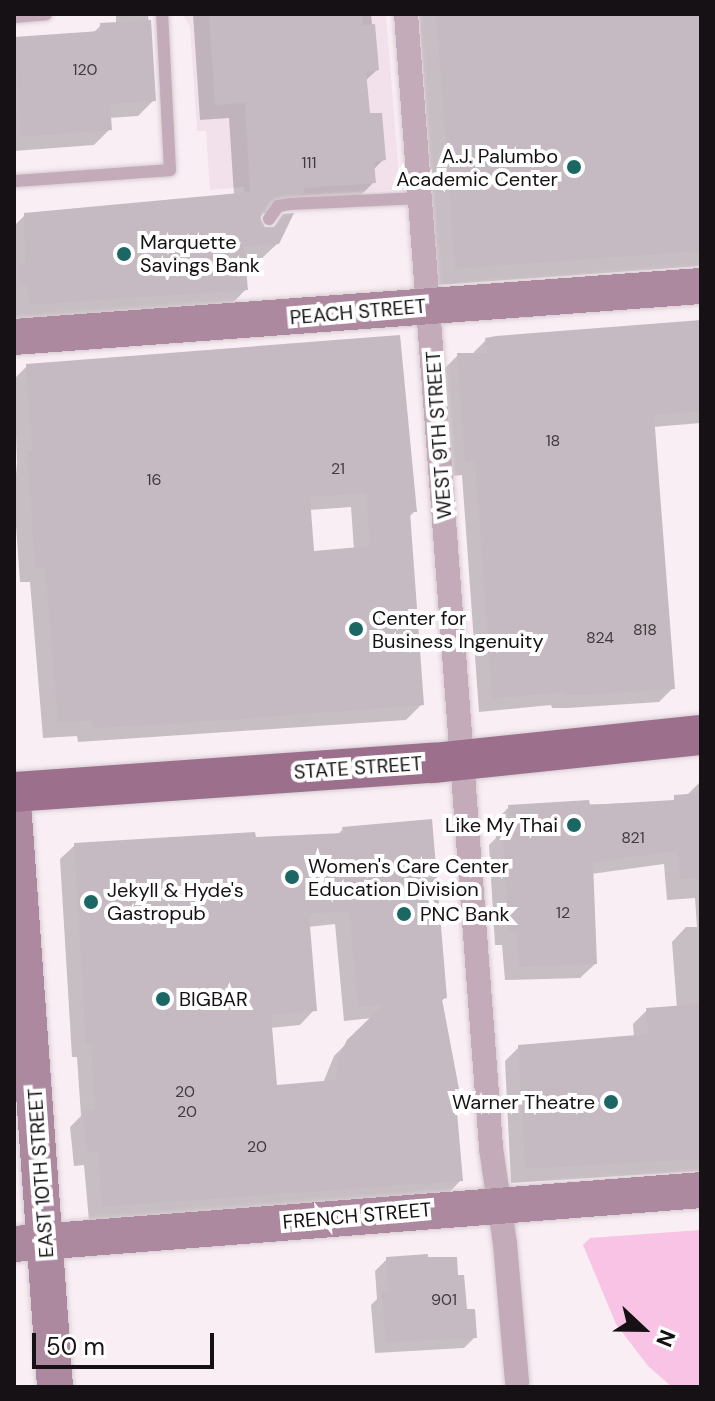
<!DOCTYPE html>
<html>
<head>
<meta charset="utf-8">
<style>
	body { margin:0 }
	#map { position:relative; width:715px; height:1401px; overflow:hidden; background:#f9eef4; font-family:"DM Sans",sans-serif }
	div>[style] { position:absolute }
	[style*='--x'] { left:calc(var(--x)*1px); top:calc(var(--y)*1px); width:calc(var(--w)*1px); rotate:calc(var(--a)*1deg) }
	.built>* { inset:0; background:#f2e0eb }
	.green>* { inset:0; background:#f8c3e4 }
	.shadow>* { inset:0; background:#0003 }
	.building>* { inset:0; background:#c5bac1 }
	.roads { filter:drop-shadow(0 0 2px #d5cbd0) drop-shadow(0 0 2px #d5cbd0) }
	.lane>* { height:12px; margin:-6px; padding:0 6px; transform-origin:6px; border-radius:6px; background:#c4abba }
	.street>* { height:24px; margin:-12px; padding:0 12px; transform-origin:12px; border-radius:12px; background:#c4abba }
	.secondary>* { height:36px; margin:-18px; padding:0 18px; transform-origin:18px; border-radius:18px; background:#ad899f }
	.primary>* { height:40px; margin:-20px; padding:0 20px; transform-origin:20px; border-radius:20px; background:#9c708c }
	.dots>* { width:22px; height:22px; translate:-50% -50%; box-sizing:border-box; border:4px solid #fff; border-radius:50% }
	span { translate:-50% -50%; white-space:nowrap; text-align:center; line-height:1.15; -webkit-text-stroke:8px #fff; paint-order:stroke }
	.number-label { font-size:16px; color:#413b3f }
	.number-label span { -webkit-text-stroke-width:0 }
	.poi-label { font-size:20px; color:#151114 }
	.right { translate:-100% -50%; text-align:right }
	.left { translate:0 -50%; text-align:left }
	.street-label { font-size:20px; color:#151114 }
	.frame { position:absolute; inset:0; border:16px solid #151114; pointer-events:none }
	.north { position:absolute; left:603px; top:1289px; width:80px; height:80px; -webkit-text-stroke:6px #fff; paint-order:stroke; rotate:112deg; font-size:22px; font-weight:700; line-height:32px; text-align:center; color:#151114 }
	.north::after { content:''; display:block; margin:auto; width:28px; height:36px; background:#151114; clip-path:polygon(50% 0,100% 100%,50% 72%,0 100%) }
	.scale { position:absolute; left:32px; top:1333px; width:182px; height:36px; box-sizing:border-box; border:4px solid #151114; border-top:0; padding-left:10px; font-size:24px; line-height:28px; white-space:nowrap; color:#151114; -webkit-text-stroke:6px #fff; paint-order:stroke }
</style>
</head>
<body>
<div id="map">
	<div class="built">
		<div style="clip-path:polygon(182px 14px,386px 14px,400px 189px,245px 199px,244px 187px,210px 190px,206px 131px,197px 131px,190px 26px)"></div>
	</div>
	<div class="green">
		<div style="clip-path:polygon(701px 1230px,701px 1387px,672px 1387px,648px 1366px,616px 1324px,583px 1245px,590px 1238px)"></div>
	</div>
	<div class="shadow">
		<div style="clip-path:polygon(116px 14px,148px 14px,154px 100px,138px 116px,109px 118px,110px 129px,94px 145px,14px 151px,14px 40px,92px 34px,101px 25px,116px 24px)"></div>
		<div style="clip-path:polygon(193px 14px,371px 14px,377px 70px,365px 81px,369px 115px,384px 159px,373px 170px,374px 182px,358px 198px,260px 214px,263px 229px,272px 229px,284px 216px,278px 243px,261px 259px,243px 260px,246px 289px,231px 305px,15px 320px,14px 226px,25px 215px,234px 196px,229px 118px,200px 120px)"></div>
		<div style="clip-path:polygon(419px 14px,701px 14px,701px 266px,438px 285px)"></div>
		<div style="clip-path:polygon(701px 322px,701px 423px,653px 427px,673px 688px,659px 702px,568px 708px,552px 708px,551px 705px,479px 712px,462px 475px,452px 476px,444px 369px,458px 355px,471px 355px,486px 340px)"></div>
		<div style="clip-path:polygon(evenodd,27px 366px,415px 511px,408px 518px,422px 704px,406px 720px,78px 742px,77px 736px,43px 738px,30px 582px,20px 582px,14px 497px,17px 463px,14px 379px,27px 366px,351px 507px,354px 550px,312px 553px,309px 510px,351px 507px)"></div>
		<div style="clip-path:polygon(701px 781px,701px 1171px,511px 1183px,505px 1061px,519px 1047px,634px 1037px,633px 1024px,647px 1010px,677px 1008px,672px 942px,686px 927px,697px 927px,695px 898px,667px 900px,664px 864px,591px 874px,595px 964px,580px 978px,505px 980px,502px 945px,495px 945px,489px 845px,496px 838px,495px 821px,509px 807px,670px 802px,687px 795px)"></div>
		<div style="clip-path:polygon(evenodd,343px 829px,445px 998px,440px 1002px,456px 1088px,453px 1091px,461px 1180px,447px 1195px,89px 1221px,84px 1165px,74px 1166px,70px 1127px,81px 1116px,77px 1057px,72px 1057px,60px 859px,75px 845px,337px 835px,343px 829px,335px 924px,344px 1021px,372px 1018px,334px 1056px,323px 1083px,275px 1087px,270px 1028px,300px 1025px,314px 1010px,308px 927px,335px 924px)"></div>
		<div style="clip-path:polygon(387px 1259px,465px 1311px,475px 1337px,464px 1348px,375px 1353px,371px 1305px,377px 1299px,375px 1271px)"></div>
	</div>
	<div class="building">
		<div style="clip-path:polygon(209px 14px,362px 14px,363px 25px,375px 24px,379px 70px,366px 72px,370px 113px,382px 113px,386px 160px,374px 162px,376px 183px,305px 188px,302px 194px,271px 200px,260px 218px,265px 227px,274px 227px,283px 214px,294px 213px,279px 244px,244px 246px,248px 290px,30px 305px,27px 285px,20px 285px,18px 264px,25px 264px,24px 213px,250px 192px,245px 103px,215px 105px)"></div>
		<div style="clip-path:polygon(436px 14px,701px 14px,701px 251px,455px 269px)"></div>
		<div style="clip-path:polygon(151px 20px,156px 101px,110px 104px,112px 130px,21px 137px,14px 37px,100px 31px,100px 23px)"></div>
		<div style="clip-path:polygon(701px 320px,701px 411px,654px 415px,675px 689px,583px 695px,565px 695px,565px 692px,492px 699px,475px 462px,465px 463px,457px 353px,487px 353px,485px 338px,496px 336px)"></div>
		<div style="clip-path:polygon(evenodd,400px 335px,417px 512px,410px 512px,424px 705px,174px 724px,93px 728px,92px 721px,58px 723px,45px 567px,35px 568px,27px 450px,32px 450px,26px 364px,400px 335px,366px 493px,370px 546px,314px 551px,310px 497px,366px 493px)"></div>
		<div style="clip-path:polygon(701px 793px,701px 878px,680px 879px,678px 851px,593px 862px,597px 964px,519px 967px,516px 932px,509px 932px,502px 829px,510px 829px,508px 805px,589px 800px,590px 805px,674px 800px,674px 795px)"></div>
		<div style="clip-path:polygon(evenodd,432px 819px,447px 998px,442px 999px,459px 1089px,455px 1089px,463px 1181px,102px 1207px,98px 1152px,87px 1153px,83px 1111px,95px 1110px,91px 1043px,86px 1044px,74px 843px,255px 832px,256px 837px,343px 833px,342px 827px,432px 819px,349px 911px,358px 1007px,383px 1005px,347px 1040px,338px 1058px,335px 1080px,277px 1085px,271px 1015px,317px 1011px,309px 914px,349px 911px)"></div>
		<div style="clip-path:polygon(701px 1004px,701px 1159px,525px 1169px,518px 1045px,648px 1034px,646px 1008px)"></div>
		<div style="clip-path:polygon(428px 1254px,428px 1257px,457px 1257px,458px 1275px,464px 1275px,467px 1309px,475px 1309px,477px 1338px,386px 1342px,381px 1292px,388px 1292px,386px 1257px)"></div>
	</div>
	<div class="roads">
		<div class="lane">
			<div style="--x:14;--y:17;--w:32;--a:-5"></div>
			<div style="--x:14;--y:181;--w:156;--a:-4"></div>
			<div style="--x:170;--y:170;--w:156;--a:-92.9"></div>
			<div style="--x:269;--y:219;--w:16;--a:-55"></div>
			<div style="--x:278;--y:206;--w:11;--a:-10"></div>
			<div style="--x:289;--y:204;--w:132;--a:-2.6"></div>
		</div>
		<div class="street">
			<div style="--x:406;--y:14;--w:1137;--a:85.71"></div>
			<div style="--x:491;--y:1148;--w:97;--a:81.7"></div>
			<div style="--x:505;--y:1244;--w:138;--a:85"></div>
		</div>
		<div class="secondary">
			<div style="--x:14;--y:337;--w:689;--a:-4.25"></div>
			<div style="--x:14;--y:816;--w:572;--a:85.89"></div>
			<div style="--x:14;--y:1244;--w:689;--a:-4.49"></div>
		</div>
		<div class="primary">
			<div style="--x:14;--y:792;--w:420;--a:-4"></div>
			<div style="--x:433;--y:763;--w:269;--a:-6"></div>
		</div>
	</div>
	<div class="dots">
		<div style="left:574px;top:167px;background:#1a6764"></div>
		<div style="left:124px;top:254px;background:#1a6764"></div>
		<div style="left:356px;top:629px;background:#1a6764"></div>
		<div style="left:574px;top:825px;background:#1a6764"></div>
		<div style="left:292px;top:877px;background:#1a6764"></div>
		<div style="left:91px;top:902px;background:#1a6764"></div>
		<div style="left:404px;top:914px;background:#1a6764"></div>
		<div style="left:163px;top:999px;background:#1a6764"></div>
		<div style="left:611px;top:1102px;background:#1a6764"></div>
	</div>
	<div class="number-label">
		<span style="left:85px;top:70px">120</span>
		<span style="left:309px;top:163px">111</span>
		<span style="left:553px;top:441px">18</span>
		<span style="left:338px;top:469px">21</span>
		<span style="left:154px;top:480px">16</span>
		<span style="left:645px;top:630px">818</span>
		<span style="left:600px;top:638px">824</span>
		<span style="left:633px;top:838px">821</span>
		<span style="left:563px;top:913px">12</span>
		<span style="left:185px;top:1092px">20</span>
		<span style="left:187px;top:1112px">20</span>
		<span style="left:257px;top:1147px">20</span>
		<span style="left:444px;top:1300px">901</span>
	</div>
	<div class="poi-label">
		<span class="right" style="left:558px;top:168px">A.J. Palumbo<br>Academic Center</span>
		<span class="left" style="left:140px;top:254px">Marquette<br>Savings Bank</span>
		<span class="left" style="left:372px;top:630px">Center for<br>Business Ingenuity</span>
		<span class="right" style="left:558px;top:825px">Like My Thai</span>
		<span class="left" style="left:308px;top:878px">Women's Care Center<br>Education Division</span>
		<span class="left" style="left:107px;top:902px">Jekyll &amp; Hyde's<br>Gastropub</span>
		<span class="left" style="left:420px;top:914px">PNC Bank</span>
		<span class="left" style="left:179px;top:999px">BIGBAR</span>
		<span class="right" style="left:595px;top:1102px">Warner Theatre</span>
	</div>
	<div class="street-label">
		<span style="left:358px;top:312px;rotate:-5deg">PEACH STREET</span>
		<span style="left:439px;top:435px;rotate:-94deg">WEST 9TH STREET</span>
		<span style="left:358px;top:768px;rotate:-4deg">STATE STREET</span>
		<span style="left:41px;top:1173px;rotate:-94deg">EAST 10TH STREET</span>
		<span style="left:357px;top:1216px;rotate:-5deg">FRENCH STREET</span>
	</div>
	<div class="frame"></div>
	<div class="north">N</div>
	<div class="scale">50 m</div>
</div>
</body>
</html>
